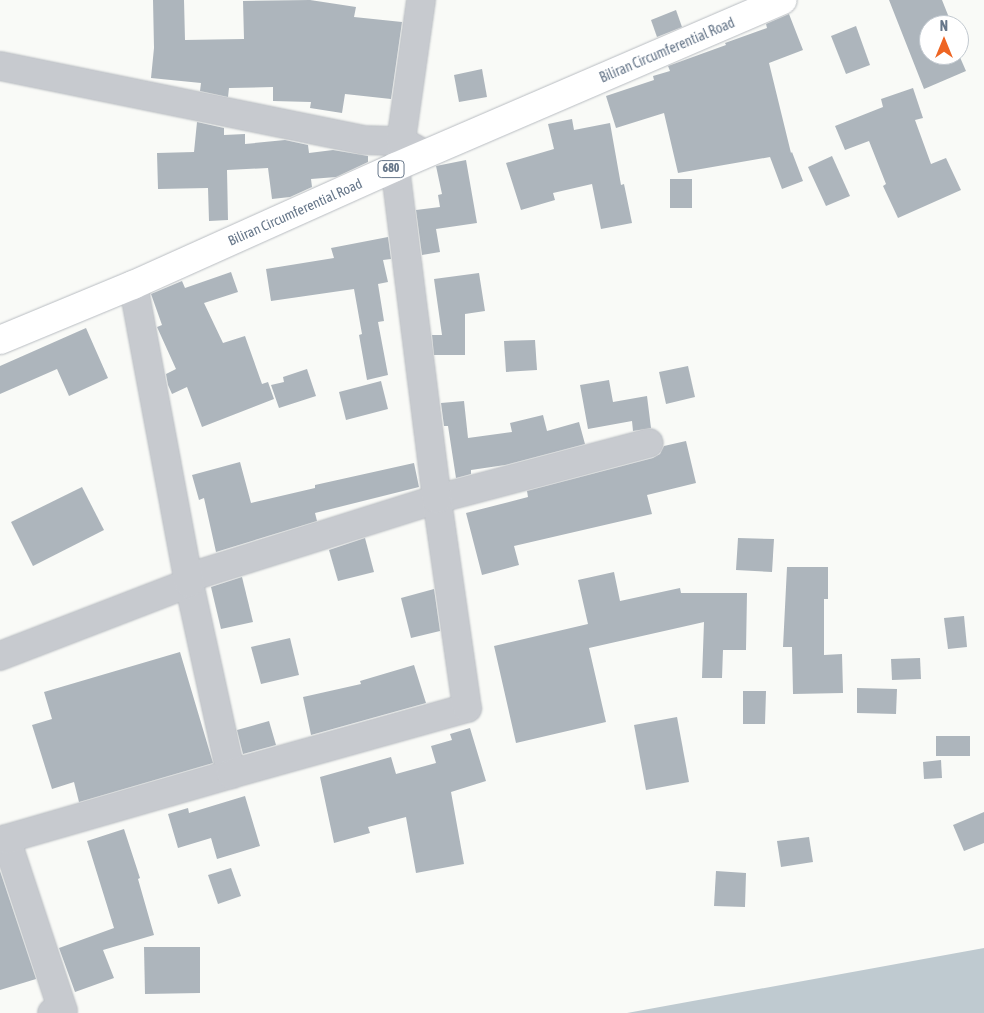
<!DOCTYPE html>
<html>
<head>
<meta charset="utf-8">
<style>
	body { margin:0 }
	#map { position:relative; width:984px; height:1013px; overflow:hidden; background:#f9faf7; font-family:"Asap Condensed",sans-serif }
	div>[style] { position:absolute }
	[style*='--x'] { left:calc(var(--x)*1px); top:calc(var(--y)*1px); width:calc(var(--w)*1px); rotate:calc(var(--a)*1deg) }
	.water>* { inset:0; background:#bfcad0 }
	.building>* { inset:0; background:#adb5bc }
	.roads { filter:drop-shadow(0 0 1px #b8bcc1) drop-shadow(0 0 1px #b8bcc1) }
	.minor>* { height:28px; margin:-14px; padding:0 14px; transform-origin:14px; border-radius:14px; background:#c7cacf }
	.major>* { height:28px; margin:-14px; padding:0 14px; transform-origin:14px; border-radius:14px; background:#fff }
	span { translate:-50% -50%; white-space:nowrap; text-align:center; line-height:1.15; -webkit-text-stroke:5px #fff; paint-order:stroke }
	.shield-label span { padding:1px 4px; background:#fff; border:1px solid; border-radius:4px; -webkit-text-stroke-width:0 }
	.shield-label { font-size:12px; color:#67778a; font-weight:700 }
	.street-label { font-size:14px; color:#67778a }
	.north { position:absolute; left:919px; top:15px; width:50px; height:50px; box-sizing:border-box; background:#fff; border:1px solid #c2c9d0; border-radius:50%; rotate:0deg; font-size:14px; font-weight:700; line-height:20px; text-align:center; color:#67778a }
	.north::after { content:''; display:block; margin:auto; width:18px; height:22px; background:#ee6523; clip-path:polygon(50% 0,100% 100%,50% 72%,0 100%) }
</style>
</head>
<body>
<div id="map">
	<div class="water">
		<div style="clip-path:polygon(984px 948px,984px 1013px,627px 1013px)"></div>
	</div>
	<div class="building">
		<div style="clip-path:polygon(153px 0,184px 0,185px 40px,244px 39px,243px 1px,310px 0,356px 7px,354px 17px,402px 22px,391px 99px,345px 94px,342px 113px,310px 108px,311px 102px,273px 101px,273px 87px,229px 88px,228px 97px,200px 91px,201px 83px,151px 78px,154px 48px)"></div>
		<div style="clip-path:polygon(889px 0,942px 0,952px 25px,929px 25px,929px 55px,959px 55px,966px 71px,924px 89px)"></div>
		<div style="clip-path:polygon(676px 10px,682px 27px,657px 37px,651px 20px)"></div>
		<div style="clip-path:polygon(789px 14px,803px 50px,769px 63px,791px 153px,792px 152px,803px 181px,782px 189px,770px 157px,678px 173px,664px 113px,616px 128px,606px 96px,654px 80px,653px 76px,670px 71px,668px 66px,726px 45px,725px 43px,767px 28px,766px 24px)"></div>
		<div style="clip-path:polygon(856px 26px,870px 65px,846px 74px,831px 36px)"></div>
		<div style="clip-path:polygon(482px 69px,487px 97px,459px 102px,454px 75px)"></div>
		<div style="clip-path:polygon(913px 88px,923px 118px,915px 120px,931px 164px,946px 158px,961px 190px,898px 218px,883px 186px,886px 184px,869px 141px,845px 150px,835px 126px,883px 107px,881px 99px)"></div>
		<div style="clip-path:polygon(572px 119px,574px 130px,610px 123px,621px 185px,624px 184px,632px 223px,601px 229px,592px 184px,553px 193px,555px 200px,521px 210px,506px 163px,554px 149px,548px 124px)"></div>
		<div style="clip-path:polygon(197px 122px,224px 128px,224px 135px,245px 134px,245px 144px,285px 140px,308px 145px,309px 153px,333px 150px,368px 156px,368px 162px,336px 177px,311px 179px,312px 187px,290px 197px,272px 199px,268px 168px,227px 170px,228px 220px,209px 221px,208px 188px,158px 189px,157px 153px,194px 152px)"></div>
		<div style="clip-path:polygon(832px 156px,850px 196px,826px 206px,808px 167px)"></div>
		<div style="clip-path:polygon(466px 160px,477px 223px,436px 229px,440px 252px,422px 255px,416px 210px,440px 207px,438px 195px,442px 194px,436px 166px)"></div>
		<div style="clip-path:polygon(670px 179px,692px 179px,692px 208px,670px 208px)"></div>
		<div style="clip-path:polygon(388px 237px,391px 259px,383px 260px,388px 282px,378px 284px,384px 321px,378px 322px,388px 375px,367px 380px,359px 335px,362px 334px,354px 289px,271px 301px,266px 269px,334px 258px,331px 248px)"></div>
		<div style="clip-path:polygon(231px 272px,238px 292px,204px 303px,223px 343px,245px 336px,262px 384px,268px 382px,274px 399px,202px 427px,187px 387px,172px 394px,168px 385px,166px 374px,176px 369px,157px 327px,162px 325px,151px 294px,182px 281px,185px 288px)"></div>
		<div style="clip-path:polygon(479px 273px,485px 311px,465px 314px,465px 355px,434px 355px,432px 335px,442px 335px,434px 279px)"></div>
		<div style="clip-path:polygon(86px 328px,108px 378px,69px 396px,57px 369px,0 394px,0 366px)"></div>
		<div style="clip-path:polygon(535px 340px,537px 370px,506px 372px,504px 341px)"></div>
		<div style="clip-path:polygon(688px 366px,695px 397px,666px 404px,659px 372px)"></div>
		<div style="clip-path:polygon(307px 369px,316px 396px,279px 408px,271px 385px,284px 382px,283px 377px)"></div>
		<div style="clip-path:polygon(609px 380px,613px 402px,647px 396px,651px 428px,633px 431px,632px 421px,588px 429px,580px 385px)"></div>
		<div style="clip-path:polygon(381px 381px,388px 409px,346px 420px,339px 392px)"></div>
		<div style="clip-path:polygon(464px 401px,468px 438px,512px 432px,510px 423px,543px 415px,547px 431px,579px 422px,585px 444px,505px 465px,471px 470px,471px 474px,456px 478px,448px 426px,444px 426px,441px 403px)"></div>
		<div style="clip-path:polygon(686px 441px,696px 483px,647px 495px,652px 514px,514px 546px,519px 565px,482px 575px,466px 513px,528px 497px,527px 491px,653px 458px,660px 454px,664px 446px)"></div>
		<div style="clip-path:polygon(240px 462px,251px 503px,315px 488px,315px 485px,414px 463px,419px 487px,315px 513px,317px 521px,216px 552px,204px 498px,199px 500px,192px 475px)"></div>
		<div style="clip-path:polygon(82px 487px,104px 530px,33px 566px,11px 522px)"></div>
		<div style="clip-path:polygon(365px 538px,374px 572px,338px 581px,329px 550px)"></div>
		<div style="clip-path:polygon(738px 538px,774px 539px,772px 572px,736px 570px)"></div>
		<div style="clip-path:polygon(787px 567px,828px 567px,828px 599px,824px 599px,824px 655px,842px 654px,843px 693px,793px 694px,792px 647px,783px 647px)"></div>
		<div style="clip-path:polygon(614px 572px,620px 601px,680px 588px,681px 593px,747px 593px,746px 650px,723px 650px,722px 678px,702px 678px,704px 622px,589px 648px,606px 722px,516px 743px,494px 646px,588px 624px,578px 580px)"></div>
		<div style="clip-path:polygon(242px 577px,253px 622px,221px 629px,211px 587px)"></div>
		<div style="clip-path:polygon(434px 589px,440px 631px,411px 638px,401px 598px)"></div>
		<div style="clip-path:polygon(964px 616px,967px 647px,948px 649px,944px 618px)"></div>
		<div style="clip-path:polygon(290px 638px,299px 675px,261px 684px,251px 647px)"></div>
		<div style="clip-path:polygon(180px 652px,213px 763px,79px 802px,74px 782px,52px 789px,32px 725px,52px 719px,44px 692px)"></div>
		<div style="clip-path:polygon(920px 658px,921px 679px,892px 680px,891px 659px)"></div>
		<div style="clip-path:polygon(414px 665px,426px 703px,311px 735px,303px 697px,361px 684px,360px 681px)"></div>
		<div style="clip-path:polygon(857px 688px,897px 689px,896px 714px,857px 713px)"></div>
		<div style="clip-path:polygon(743px 691px,766px 691px,765px 724px,743px 724px)"></div>
		<div style="clip-path:polygon(677px 717px,689px 782px,646px 790px,634px 725px)"></div>
		<div style="clip-path:polygon(269px 721px,276px 745px,243px 754px,237px 730px)"></div>
		<div style="clip-path:polygon(470px 728px,486px 781px,451px 792px,464px 864px,416px 873px,406px 817px,368px 827px,370px 833px,334px 843px,320px 777px,391px 757px,396px 774px,436px 763px,431px 746px,452px 740px,450px 734px)"></div>
		<div style="clip-path:polygon(936px 736px,970px 736px,970px 756px,936px 756px)"></div>
		<div style="clip-path:polygon(941px 760px,942px 778px,924px 779px,923px 762px)"></div>
		<div style="clip-path:polygon(245px 796px,260px 846px,217px 859px,211px 838px,178px 848px,168px 814px,188px 808px,189px 813px)"></div>
		<div style="clip-path:polygon(984px 812px,984px 843px,964px 851px,953px 825px)"></div>
		<div style="clip-path:polygon(124px 829px,140px 878px,138px 879px,154px 935px,103px 950px,114px 978px,75px 992px,59px 948px,114px 928px,87px 841px)"></div>
		<div style="clip-path:polygon(809px 837px,813px 862px,781px 867px,777px 841px)"></div>
		<div style="clip-path:polygon(231px 868px,241px 896px,218px 904px,208px 875px)"></div>
		<div style="clip-path:polygon(0 871px,36px 979px,0 990px)"></div>
		<div style="clip-path:polygon(716px 871px,746px 873px,745px 907px,714px 906px)"></div>
		<div style="clip-path:polygon(144px 947px,200px 947px,200px 993px,145px 994px)"></div>
	</div>
	<div class="roads">
		<div class="minor">
			<div style="--x:0;--y:66;--w:370;--a:11.5"></div>
			<div style="--x:363;--y:140;--w:38;--a:2"></div>
			<div style="--x:417;--y:150;--w:18;--a:-151"></div>
			<div style="--x:401;--y:141;--w:142;--a:-81.9"></div>
			<div style="--x:187;--y:578;--w:262;--a:-17.5"></div>
			<div style="--x:437;--y:499;--w:219;--a:-14.8"></div>
			<div style="--x:189;--y:583;--w:196;--a:77.6"></div>
			<div style="--x:0;--y:656;--w:203;--a:-21.1"></div>
			<div style="--x:189;--y:583;--w:303;--a:-100.6"></div>
			<div style="--x:52;--y:1013;--w:11;--a:-10"></div>
			<div style="--x:63;--y:1011;--w:181;--a:-108.3"></div>
			<div style="--x:6;--y:839;--w:234;--a:-16.1"></div>
			<div style="--x:231;--y:774;--w:245;--a:-15.6"></div>
			<div style="--x:467;--y:708;--w:211;--a:-98.2"></div>
			<div style="--x:437;--y:499;--w:335;--a:-97.2"></div>
		</div>
		<div class="major">
			<div style="--x:0;--y:340;--w:144;--a:-22.5"></div>
			<div style="--x:133;--y:285;--w:287;--a:-24.2"></div>
			<div style="--x:395;--y:167;--w:422;--a:-23.3"></div>
		</div>
	</div>
	<div class="shield-label">
		<span style="left:391px;top:169px">680</span>
	</div>
	<div class="street-label">
		<span style="left:667px;top:50px;rotate:-23deg">Biliran Circumferential Road</span>
		<span style="left:295px;top:212px;rotate:-24deg">Biliran Circumferential Road</span>
	</div>
	<div class="north">N</div>
</div>
</body>
</html>
